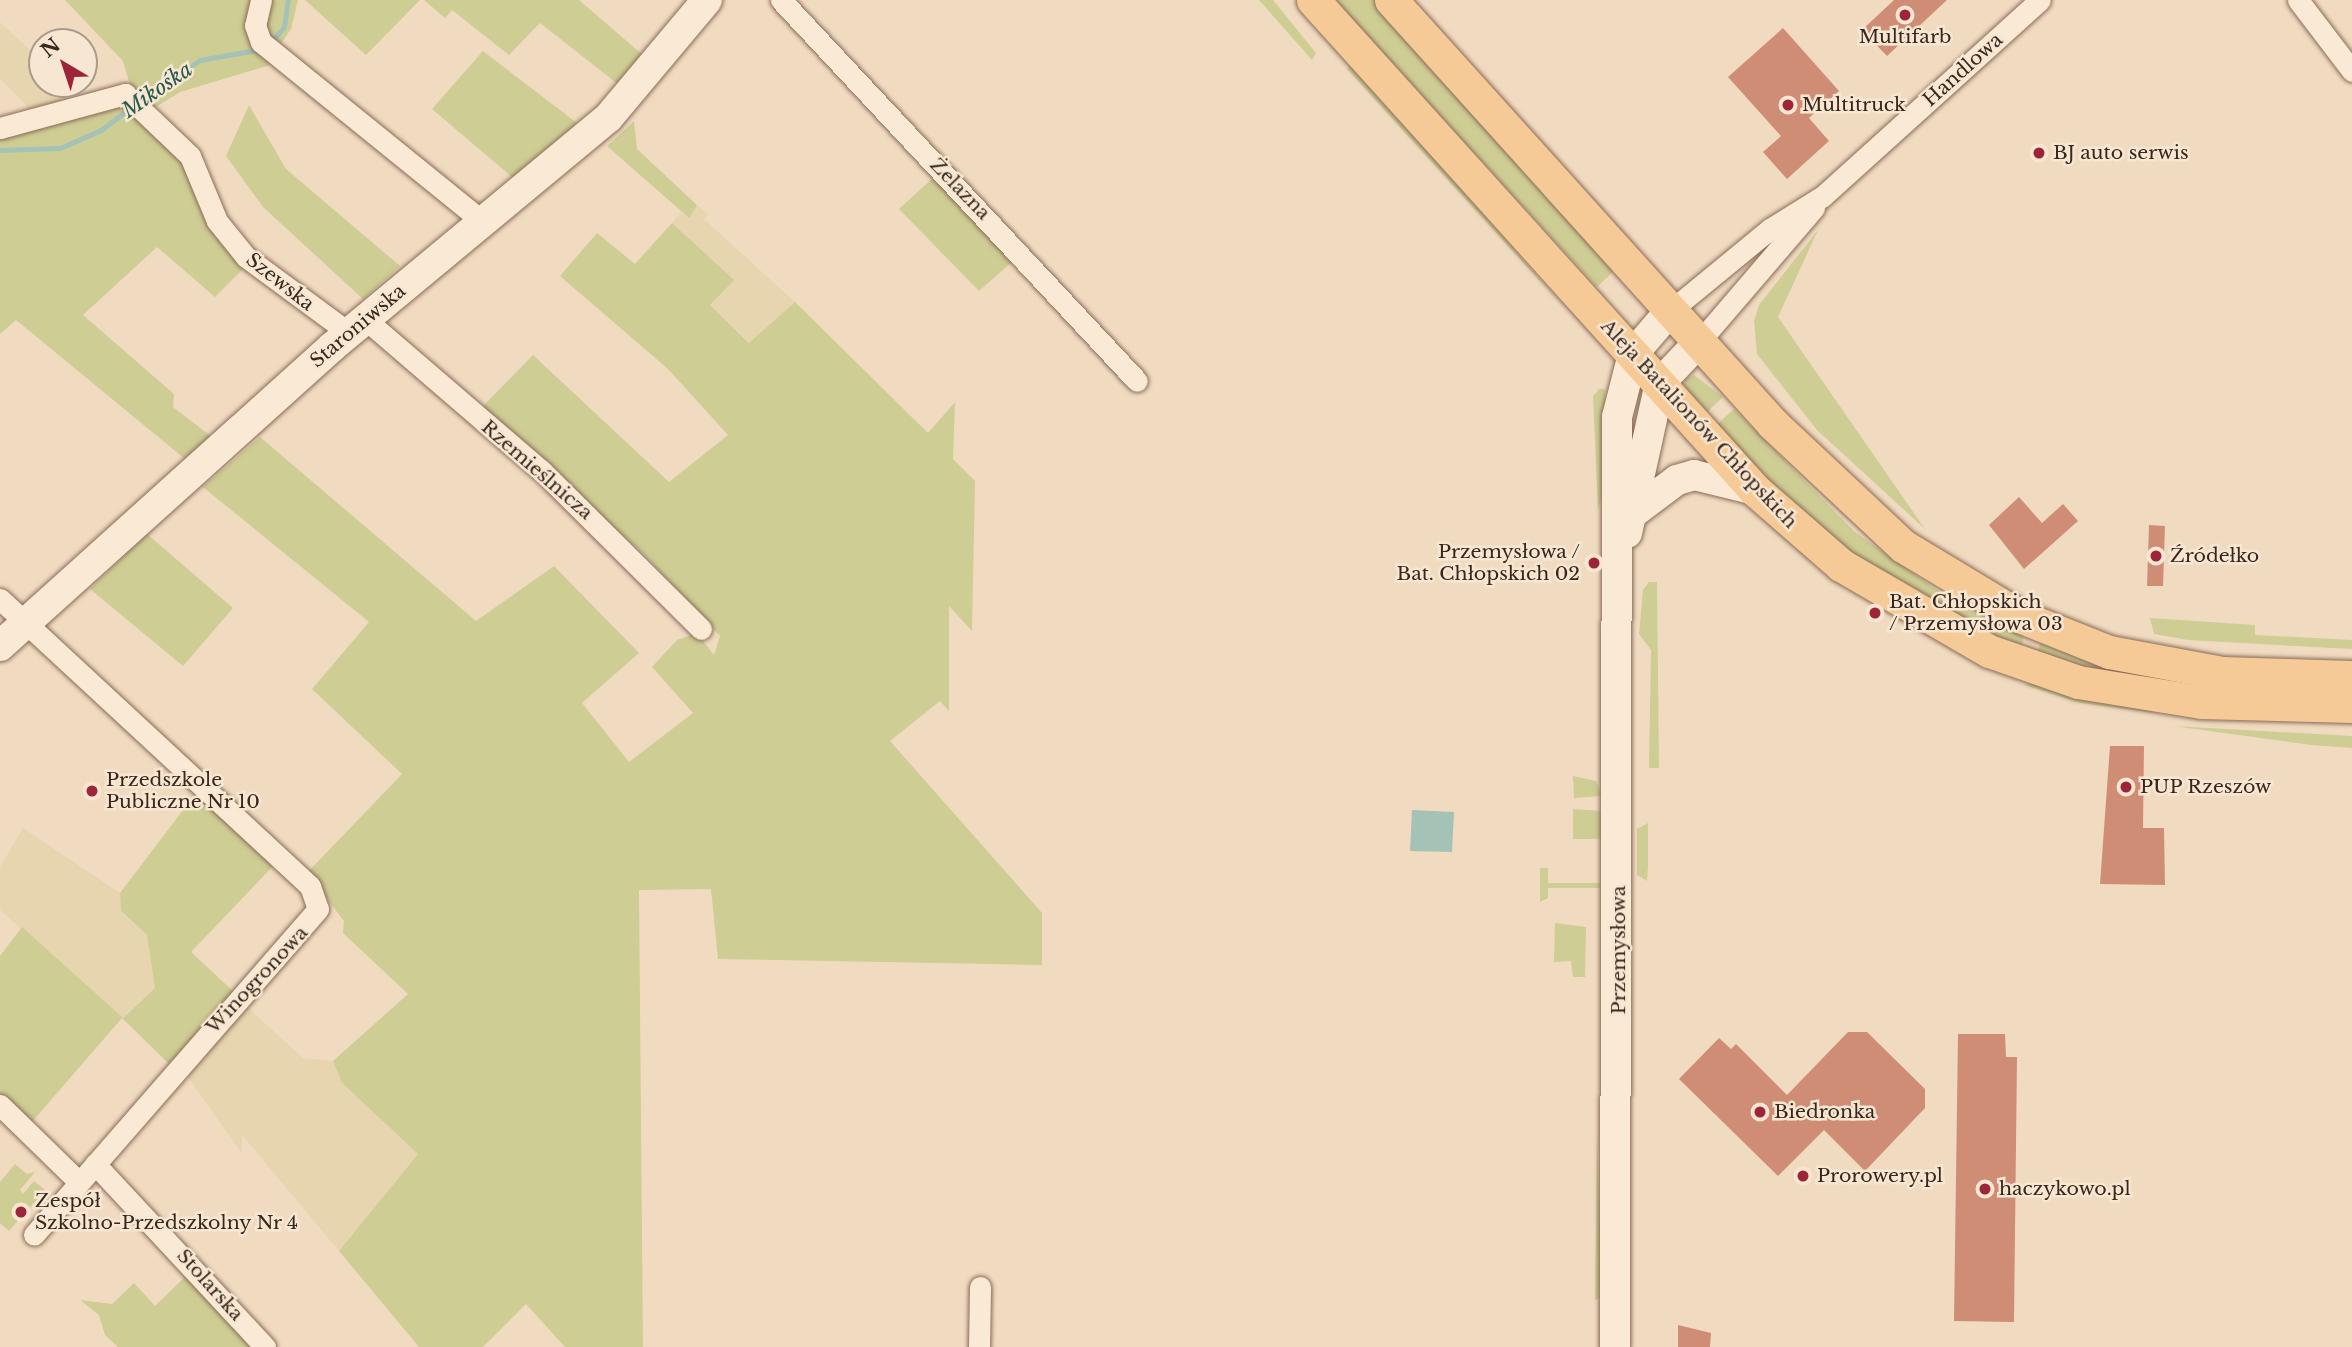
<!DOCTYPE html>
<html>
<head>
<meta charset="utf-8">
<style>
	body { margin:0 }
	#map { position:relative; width:2352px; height:1347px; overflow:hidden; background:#f0dbc1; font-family:"Libre Baskerville",serif }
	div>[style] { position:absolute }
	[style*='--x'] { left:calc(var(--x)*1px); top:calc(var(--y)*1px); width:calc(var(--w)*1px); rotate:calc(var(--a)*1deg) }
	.farmland>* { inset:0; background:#e6d5ae }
	.green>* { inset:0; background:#cecd94 }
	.water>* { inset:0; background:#a4c2b5 }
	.stream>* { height:5px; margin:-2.5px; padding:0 2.5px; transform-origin:2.5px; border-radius:2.5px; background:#a4c2b5 }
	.building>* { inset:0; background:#d08d75 }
	.roads { filter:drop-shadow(0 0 2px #8a6b57) drop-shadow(0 0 2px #8a6b57) }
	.street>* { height:21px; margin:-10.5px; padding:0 10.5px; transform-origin:10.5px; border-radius:10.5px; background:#fae9d4 }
	.secondary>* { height:30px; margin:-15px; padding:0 15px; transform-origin:15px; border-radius:15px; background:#fae9d4 }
	.primary>* { height:33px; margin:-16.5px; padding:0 16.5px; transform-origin:16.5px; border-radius:16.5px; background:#f5ca96 }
	.dots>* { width:19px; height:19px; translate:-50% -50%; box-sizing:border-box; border:4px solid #f7e6d1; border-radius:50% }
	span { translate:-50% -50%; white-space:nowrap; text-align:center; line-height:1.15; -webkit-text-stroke:5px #f7e6d1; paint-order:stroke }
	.poi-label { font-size:19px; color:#39261c }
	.left { translate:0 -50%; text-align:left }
	.right { translate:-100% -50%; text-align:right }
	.street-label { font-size:19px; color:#39261c }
	.water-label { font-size:21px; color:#2b5950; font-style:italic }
	.north { position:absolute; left:28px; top:28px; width:70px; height:70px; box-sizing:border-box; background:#f7e6d1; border:2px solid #ab9989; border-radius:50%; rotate:321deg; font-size:19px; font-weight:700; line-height:28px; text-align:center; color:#39261c }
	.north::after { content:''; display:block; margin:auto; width:24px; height:32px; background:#9c2537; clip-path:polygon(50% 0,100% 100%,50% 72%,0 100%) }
</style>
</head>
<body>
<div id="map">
	<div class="farmland">
		<div style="clip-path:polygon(0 22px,42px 61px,42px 84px,68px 84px,82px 96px,30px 109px,0 79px)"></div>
		<div style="clip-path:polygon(697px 205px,708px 214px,704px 219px,795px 302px,750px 343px,710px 305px,733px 280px,672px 223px,680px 213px,689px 217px)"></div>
		<div style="clip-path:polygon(23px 828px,120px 893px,121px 912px,147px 935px,155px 988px,122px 1018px,0 910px,0 867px)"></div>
		<div style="clip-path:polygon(246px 1006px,303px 1058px,333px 1061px,342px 1083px,418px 1154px,339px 1251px,242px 1135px,242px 1154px,188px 1077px)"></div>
	</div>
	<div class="green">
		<div style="clip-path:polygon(65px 0,251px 0,277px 63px,180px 92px,151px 110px,133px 95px,123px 61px)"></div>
		<div style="clip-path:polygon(269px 0,298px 0,291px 29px,280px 45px,263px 36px)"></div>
		<div style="clip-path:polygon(305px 0,420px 0,366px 55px)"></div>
		<div style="clip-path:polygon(424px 0,579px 0,644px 56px,619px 85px,540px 23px,509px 55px,452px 10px,445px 18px)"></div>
		<div style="clip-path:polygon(1259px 0,1273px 0,1316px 53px,1312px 60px)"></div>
		<div style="clip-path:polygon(1334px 0,1376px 0,1617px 268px,1597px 287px)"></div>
		<div style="clip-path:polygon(483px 51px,577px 123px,512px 177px,432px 109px)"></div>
		<div style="clip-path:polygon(1350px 65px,1435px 158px,1568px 312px,1347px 69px)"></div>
		<div style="clip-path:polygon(124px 100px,165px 137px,247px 265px,215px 297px,157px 247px,83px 315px,174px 394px,173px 407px,212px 437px,185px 459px,16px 320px,0 334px,0 136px)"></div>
		<div style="clip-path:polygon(249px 105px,286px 169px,400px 266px,363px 299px,263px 207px,226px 156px)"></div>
		<div style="clip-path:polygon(634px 121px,637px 149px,697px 205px,689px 218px,607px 146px)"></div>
		<div style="clip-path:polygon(935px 176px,1012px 262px,979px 291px,899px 209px)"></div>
		<div style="clip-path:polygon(672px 223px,734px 280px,710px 305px,749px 343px,795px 302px,928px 433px,955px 402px,953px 459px,975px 481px,972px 631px,949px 606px,949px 711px,940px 701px,890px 741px,1042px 913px,1042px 965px,718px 959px,711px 889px,639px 890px,643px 1347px,565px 1347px,526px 1304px,483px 1347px,419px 1347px,339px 1251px,418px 1154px,342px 1083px,333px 1061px,408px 994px,343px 933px,344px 921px,307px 873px,402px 774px,312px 689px,369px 622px,203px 487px,260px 437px,476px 621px,554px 566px,639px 653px,582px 703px,629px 762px,693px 713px,652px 667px,677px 640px,697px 633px,714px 655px,720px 636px,644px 554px,480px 409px,533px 355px,669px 482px,728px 435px,668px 369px,560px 276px,597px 233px,635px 264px)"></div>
		<div style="clip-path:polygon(1818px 230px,1778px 317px,1925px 529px,1817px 430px,1757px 354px,1754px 321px,1759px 305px)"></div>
		<div style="clip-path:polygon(1694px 375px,1723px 397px,1703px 416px,1685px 387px,1685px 379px)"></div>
		<div style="clip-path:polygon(1599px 389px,1605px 389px,1606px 483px,1598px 510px,1593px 396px)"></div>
		<div style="clip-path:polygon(1734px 409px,1855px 532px,1935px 589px,2024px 633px,2022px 645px,2014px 648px,1853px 560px,1713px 428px)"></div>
		<div style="clip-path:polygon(147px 534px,233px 608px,183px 666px,90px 589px)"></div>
		<div style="clip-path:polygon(1649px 582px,1657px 582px,1659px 768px,1649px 768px,1651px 650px,1639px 634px,1643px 590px)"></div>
		<div style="clip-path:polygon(2150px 618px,2255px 625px,2255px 635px,2352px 640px,2352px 649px,2188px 640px,2154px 634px)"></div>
		<div style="clip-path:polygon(2041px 640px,2183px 681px,2113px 678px,2038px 651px)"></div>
		<div style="clip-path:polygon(2037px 682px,2152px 711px,2153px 713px,2081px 703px,2024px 685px)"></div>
		<div style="clip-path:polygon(2173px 726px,2352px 736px,2352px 748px,2311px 745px)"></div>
		<div style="clip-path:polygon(1573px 776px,1596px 781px,1602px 796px,1574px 798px)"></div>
		<div style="clip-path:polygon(199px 789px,278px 861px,191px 952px,235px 993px,169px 1064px,122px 1018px,31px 1123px,0 1094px,0 956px,22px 927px,123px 1018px,155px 988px,147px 935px,121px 911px,120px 893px)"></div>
		<div style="clip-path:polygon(1573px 809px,1601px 811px,1601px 839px,1573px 839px)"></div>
		<div style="clip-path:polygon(1648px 823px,1648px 867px,1647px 881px,1637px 875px,1637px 829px)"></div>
		<div style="clip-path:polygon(1540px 868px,1548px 868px,1548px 883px,1600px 883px,1600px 888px,1548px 888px,1548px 898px,1540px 902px)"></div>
		<div style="clip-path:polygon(1555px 923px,1586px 927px,1585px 977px,1573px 977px,1571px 961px,1554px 962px)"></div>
		<div style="clip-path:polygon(1597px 1133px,1602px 1297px,1595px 1300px)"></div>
		<div style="clip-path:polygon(15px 1164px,27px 1174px,35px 1172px,20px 1190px,23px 1194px,34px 1181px,45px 1190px,9px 1231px,0 1223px,0 1182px)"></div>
		<div style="clip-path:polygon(191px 1271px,256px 1347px,118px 1347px,105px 1335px,99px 1315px,80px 1300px,112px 1304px,134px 1283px,155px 1306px)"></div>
	</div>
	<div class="water">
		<div style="clip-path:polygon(1412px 810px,1454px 812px,1452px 852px,1410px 851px)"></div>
	</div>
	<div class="stream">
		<div style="--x:270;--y:43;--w:21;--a:-49"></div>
		<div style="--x:284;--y:27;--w:27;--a:-82"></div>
		<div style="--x:139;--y:101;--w:73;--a:-33.9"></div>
		<div style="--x:200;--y:60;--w:63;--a:-10.1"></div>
		<div style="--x:0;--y:150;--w:60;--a:-1.9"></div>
		<div style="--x:60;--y:148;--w:45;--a:-23.7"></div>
		<div style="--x:101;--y:130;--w:39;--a:-37"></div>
	</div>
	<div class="building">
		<div style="clip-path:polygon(1894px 0,1947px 0,1887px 56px,1862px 30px)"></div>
		<div style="clip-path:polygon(1783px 28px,1839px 91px,1809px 118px,1829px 141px,1787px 179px,1763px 152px,1781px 136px,1728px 77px)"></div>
		<div style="clip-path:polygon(2019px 497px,2042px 523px,2063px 504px,2078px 521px,2024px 569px,1989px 525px)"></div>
		<div style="clip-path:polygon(2149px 525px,2165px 526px,2163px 586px,2147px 586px)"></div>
		<div style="clip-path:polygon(2110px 746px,2144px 746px,2143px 828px,2164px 828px,2165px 885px,2100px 884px)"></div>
		<div style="clip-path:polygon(1848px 1032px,1867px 1032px,1925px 1089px,1925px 1108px,1865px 1171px,1824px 1130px,1778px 1176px,1679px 1079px,1719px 1038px,1731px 1049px,1736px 1044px,1787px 1095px)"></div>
		<div style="clip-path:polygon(1958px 1034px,2005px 1034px,2006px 1057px,2017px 1057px,2014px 1322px,1954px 1321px)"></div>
		<div style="clip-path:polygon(1678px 1325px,1711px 1333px,1710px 1347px,1678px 1347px)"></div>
	</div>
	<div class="roads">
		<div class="street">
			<div style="--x:261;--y:0;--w:26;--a:103"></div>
			<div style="--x:255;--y:25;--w:18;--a:71"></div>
			<div style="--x:261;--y:42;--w:286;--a:39"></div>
			<div style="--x:781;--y:0;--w:521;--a:46.94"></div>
			<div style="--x:2298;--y:0;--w:89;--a:52.7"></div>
			<div style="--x:0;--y:128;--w:130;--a:-15.2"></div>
			<div style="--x:125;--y:94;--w:90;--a:43.6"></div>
			<div style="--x:190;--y:156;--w:70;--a:67.4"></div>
			<div style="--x:217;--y:221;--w:46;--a:51.1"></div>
			<div style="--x:246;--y:257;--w:128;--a:36.4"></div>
			<div style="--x:1670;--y:311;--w:129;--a:-39.4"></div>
			<div style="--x:1770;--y:229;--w:62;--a:-31.9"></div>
			<div style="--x:1823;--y:196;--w:292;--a:-42.1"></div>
			<div style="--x:365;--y:319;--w:233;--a:40.7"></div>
			<div style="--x:542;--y:471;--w:224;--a:44.8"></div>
			<div style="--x:1699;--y:342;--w:177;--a:-49.4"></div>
			<div style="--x:0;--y:599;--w:422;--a:42.8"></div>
			<div style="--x:310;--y:886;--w:24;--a:71"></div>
			<div style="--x:318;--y:909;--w:432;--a:131.1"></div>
			<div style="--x:0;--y:1105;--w:110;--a:44.3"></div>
			<div style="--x:95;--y:1164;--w:250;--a:47.1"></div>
			<div style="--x:979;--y:1347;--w:60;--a:-89"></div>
		</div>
		<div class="secondary">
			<div style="--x:1633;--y:513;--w:55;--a:-36.9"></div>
			<div style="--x:1677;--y:480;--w:18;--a:-16"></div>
			<div style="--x:1694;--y:475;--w:63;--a:13.8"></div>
			<div style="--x:1627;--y:533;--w:154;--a:-77.6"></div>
			<div style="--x:1660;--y:383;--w:57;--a:-46.4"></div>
			<div style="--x:0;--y:646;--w:447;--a:-42"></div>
			<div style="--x:332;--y:347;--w:359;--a:-39.7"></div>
			<div style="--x:608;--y:118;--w:154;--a:-50"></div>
			<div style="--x:1615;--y:1347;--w:930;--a:-89.88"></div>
			<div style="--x:1617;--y:417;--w:65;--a:-75.7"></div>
			<div style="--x:1633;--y:354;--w:57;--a:-49.3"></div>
		</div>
		<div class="primary">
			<div style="--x:1313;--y:0;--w:660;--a:47.95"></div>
			<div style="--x:1755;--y:490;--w:114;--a:41.1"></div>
			<div style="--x:1841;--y:565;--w:171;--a:30.2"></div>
			<div style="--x:1989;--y:651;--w:94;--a:19.2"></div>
			<div style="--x:2078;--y:682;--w:125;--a:9.2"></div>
			<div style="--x:2201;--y:702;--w:151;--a:1.5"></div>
			<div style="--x:1391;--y:0;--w:571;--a:47.98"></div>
			<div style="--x:1773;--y:424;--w:178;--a:43.2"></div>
			<div style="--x:1903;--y:546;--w:135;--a:31.1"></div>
			<div style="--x:2019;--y:616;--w:97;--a:21.8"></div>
			<div style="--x:2109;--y:652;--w:115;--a:10.5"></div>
			<div style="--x:2222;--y:673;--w:130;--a:1.8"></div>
		</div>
	</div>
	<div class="dots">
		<div style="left:1905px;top:15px;background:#9c2537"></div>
		<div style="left:1788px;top:105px;background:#9c2537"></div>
		<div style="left:2039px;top:153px;background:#9c2537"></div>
		<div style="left:2156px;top:556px;background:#9c2537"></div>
		<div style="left:1594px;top:563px;background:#9c2537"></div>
		<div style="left:1875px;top:613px;background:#9c2537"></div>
		<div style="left:2126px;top:787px;background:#9c2537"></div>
		<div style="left:92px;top:791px;background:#9c2537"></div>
		<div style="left:1760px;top:1112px;background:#9c2537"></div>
		<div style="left:1803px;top:1176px;background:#9c2537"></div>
		<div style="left:1985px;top:1189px;background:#9c2537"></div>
		<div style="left:21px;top:1212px;background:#9c2537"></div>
	</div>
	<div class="poi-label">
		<span style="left:1905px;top:37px">Multifarb</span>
		<span class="left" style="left:1802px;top:105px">Multitruck</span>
		<span class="left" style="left:2053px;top:153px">BJ auto serwis</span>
		<span class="right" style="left:1580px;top:563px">Przemysłowa /<br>Bat. Chłopskich 02</span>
		<span class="left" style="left:2170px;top:556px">Źródełko</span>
		<span class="left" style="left:1889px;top:613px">Bat. Chłopskich<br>/ Przemysłowa 03</span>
		<span class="left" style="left:106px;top:791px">Przedszkole<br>Publiczne Nr 10</span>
		<span class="left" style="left:2140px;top:787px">PUP Rzeszów</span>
		<span class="left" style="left:1774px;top:1112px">Biedronka</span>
		<span class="left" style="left:1817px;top:1176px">Prorowery.pl</span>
		<span class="left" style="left:1999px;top:1189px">haczykowo.pl</span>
		<span class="left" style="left:35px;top:1212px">Zespół<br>Szkolno-Przedszkolny Nr 4</span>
	</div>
	<div class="street-label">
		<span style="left:1963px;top:70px;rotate:-42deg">Handlowa</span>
		<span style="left:960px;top:189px;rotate:46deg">Żelazna</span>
		<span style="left:280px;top:282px;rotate:38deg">Szewska</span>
		<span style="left:358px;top:326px;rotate:-40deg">Staroniwska</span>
		<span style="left:1699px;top:424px;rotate:47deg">Aleja Batalionów Chłopskich</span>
		<span style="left:537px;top:470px;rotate:41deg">Rzemieślnicza</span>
		<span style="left:1619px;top:950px;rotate:-90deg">Przemysłowa</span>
		<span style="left:257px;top:980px;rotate:-47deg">Winogronowa</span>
		<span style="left:210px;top:1285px;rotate:48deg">Stolarska</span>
	</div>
	<div class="water-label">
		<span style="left:157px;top:90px;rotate:-35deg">Mikośka</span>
	</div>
	<div class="north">N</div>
</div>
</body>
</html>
